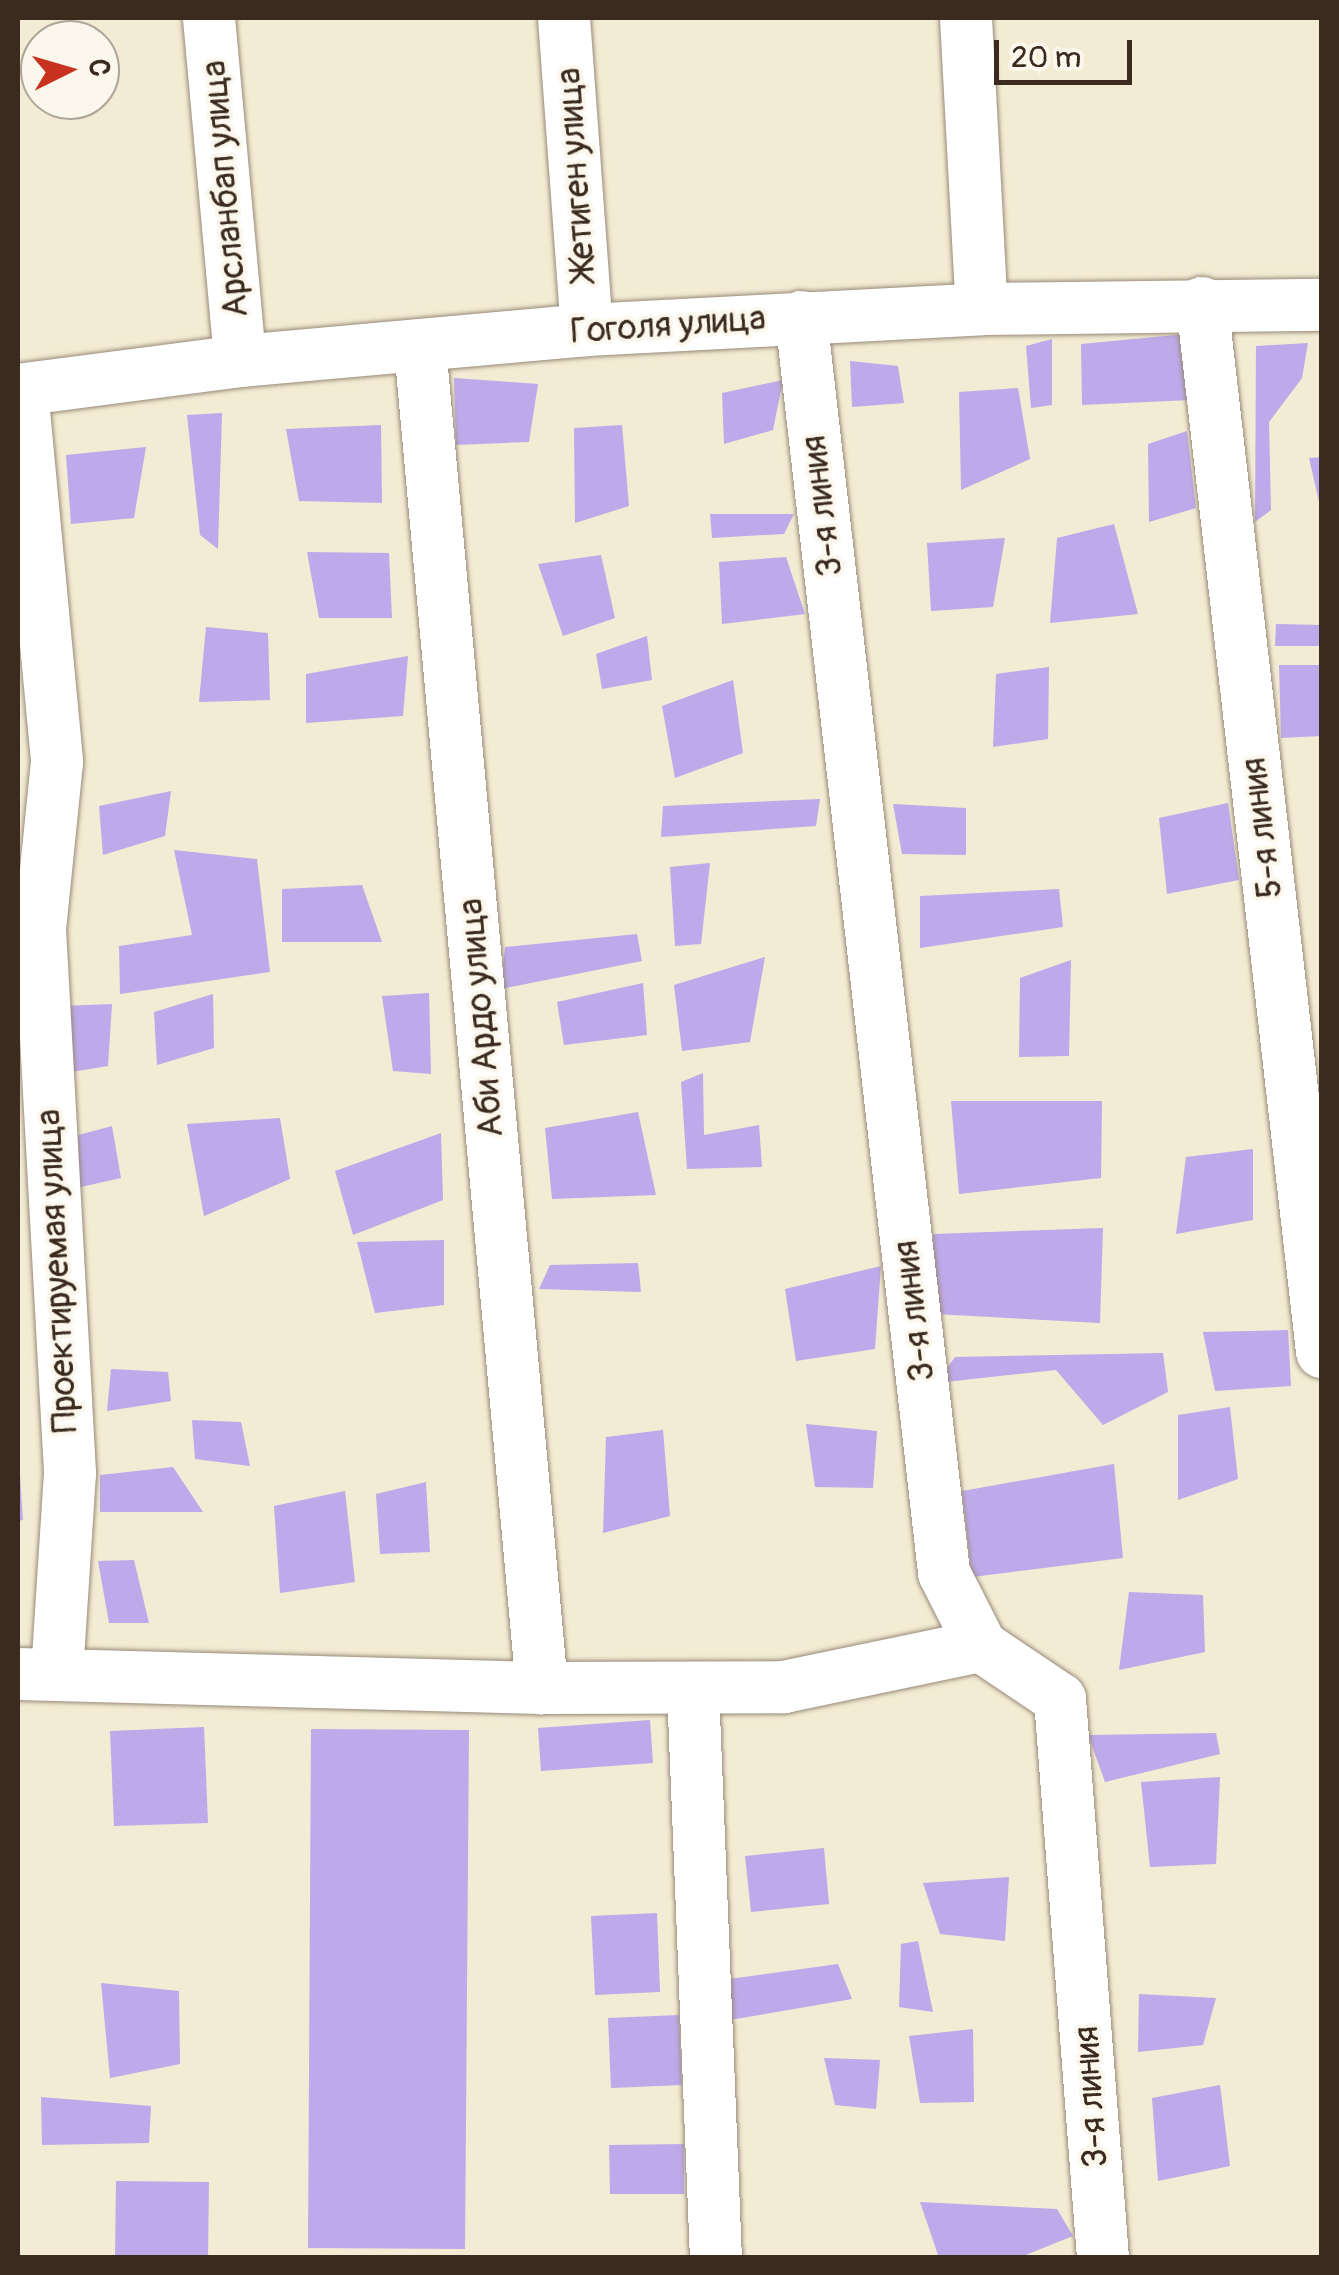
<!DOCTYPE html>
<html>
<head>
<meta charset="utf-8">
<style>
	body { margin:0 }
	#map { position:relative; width:1339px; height:2275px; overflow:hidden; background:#f3ebd3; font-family:Pangolin,sans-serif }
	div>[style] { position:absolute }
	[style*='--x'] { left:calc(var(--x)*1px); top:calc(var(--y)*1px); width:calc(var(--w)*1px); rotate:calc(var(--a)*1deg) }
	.building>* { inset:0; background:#bea9ea }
	.roads { filter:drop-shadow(0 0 2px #978a78) drop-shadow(0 0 2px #978a78) }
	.minor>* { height:52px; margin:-26px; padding:0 26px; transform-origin:26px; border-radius:26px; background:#fff }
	span { translate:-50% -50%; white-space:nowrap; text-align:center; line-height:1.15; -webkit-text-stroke:8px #fbf7ec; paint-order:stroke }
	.street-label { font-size:35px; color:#3b2a1e }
	.frame { position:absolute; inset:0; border:20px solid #3b2a1e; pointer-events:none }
	.north { position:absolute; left:20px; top:20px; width:100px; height:100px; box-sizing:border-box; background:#fbf7ec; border:2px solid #aea59a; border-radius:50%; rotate:85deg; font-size:28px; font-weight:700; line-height:40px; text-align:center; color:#3b2a1e }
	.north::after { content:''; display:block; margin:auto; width:35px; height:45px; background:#c8321e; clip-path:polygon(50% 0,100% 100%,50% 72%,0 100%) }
	.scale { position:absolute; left:994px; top:40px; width:138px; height:45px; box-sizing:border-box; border:5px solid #3b2a1e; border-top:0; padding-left:12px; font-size:30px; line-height:35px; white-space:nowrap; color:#3b2a1e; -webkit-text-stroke:8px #fbf7ec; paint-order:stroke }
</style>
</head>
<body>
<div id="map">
	<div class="building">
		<div style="clip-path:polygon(1186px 334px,1191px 400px,1082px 405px,1081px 344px)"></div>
		<div style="clip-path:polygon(1052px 339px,1052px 405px,1031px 408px,1026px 346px)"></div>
		<div style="clip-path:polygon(1308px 343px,1302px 378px,1269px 422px,1271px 510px,1255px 522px,1256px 346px)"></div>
		<div style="clip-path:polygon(850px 361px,898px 366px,904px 403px,852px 407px)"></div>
		<div style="clip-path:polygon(454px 378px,538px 384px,529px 442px,456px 445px)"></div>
		<div style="clip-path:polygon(783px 380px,773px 430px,724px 444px,722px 393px)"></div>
		<div style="clip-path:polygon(1018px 388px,1030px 459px,961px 490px,959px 392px)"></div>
		<div style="clip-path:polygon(222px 413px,218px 549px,200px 535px,187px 415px)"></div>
		<div style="clip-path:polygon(381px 425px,382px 503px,299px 501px,286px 429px)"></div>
		<div style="clip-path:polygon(622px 425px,629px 506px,575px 523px,574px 428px)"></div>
		<div style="clip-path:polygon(1187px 431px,1196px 508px,1149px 522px,1148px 444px)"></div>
		<div style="clip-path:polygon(146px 447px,134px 518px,71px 524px,66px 455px)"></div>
		<div style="clip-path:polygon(1322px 457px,1322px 506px,1320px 506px,1309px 458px)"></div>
		<div style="clip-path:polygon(710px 514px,794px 514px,784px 534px,712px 538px)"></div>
		<div style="clip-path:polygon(1114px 524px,1138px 614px,1050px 623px,1057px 538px)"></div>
		<div style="clip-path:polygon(1005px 538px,993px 607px,931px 611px,927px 543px)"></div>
		<div style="clip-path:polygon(307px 552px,389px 553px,392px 618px,319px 618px)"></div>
		<div style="clip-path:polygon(601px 555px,615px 618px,563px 636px,538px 564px)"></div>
		<div style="clip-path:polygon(786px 557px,805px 614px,722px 624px,719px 562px)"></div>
		<div style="clip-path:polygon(1276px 624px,1322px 625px,1322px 646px,1275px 646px)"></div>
		<div style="clip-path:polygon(206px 627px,268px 633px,270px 700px,199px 702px)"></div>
		<div style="clip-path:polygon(647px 636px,652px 680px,602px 689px,596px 654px)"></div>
		<div style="clip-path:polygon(408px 656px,403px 716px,306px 723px,306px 674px)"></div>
		<div style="clip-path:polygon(1279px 665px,1322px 665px,1322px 736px,1281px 738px)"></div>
		<div style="clip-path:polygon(1049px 667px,1048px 739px,993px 747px,996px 674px)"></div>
		<div style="clip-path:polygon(733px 680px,743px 753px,675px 778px,662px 706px)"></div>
		<div style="clip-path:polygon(171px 791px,165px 836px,103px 855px,99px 806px)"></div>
		<div style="clip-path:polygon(820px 799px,816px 826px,661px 837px,663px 806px)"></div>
		<div style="clip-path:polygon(1228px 803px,1239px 880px,1167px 894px,1159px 818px)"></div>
		<div style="clip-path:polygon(893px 804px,966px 808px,966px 855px,902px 854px)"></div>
		<div style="clip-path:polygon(174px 850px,257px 859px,270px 972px,120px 994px,119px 946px,192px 935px)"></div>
		<div style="clip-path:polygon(710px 863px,701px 944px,675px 946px,670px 867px)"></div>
		<div style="clip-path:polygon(362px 885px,382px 942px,282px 942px,282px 889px)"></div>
		<div style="clip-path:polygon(1059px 889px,1063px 927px,920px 948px,920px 896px)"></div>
		<div style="clip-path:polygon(637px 934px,642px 961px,501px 989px,505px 947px)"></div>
		<div style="clip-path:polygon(765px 957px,750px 1042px,682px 1051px,674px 985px)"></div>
		<div style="clip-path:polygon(1071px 960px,1069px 1056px,1019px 1057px,1020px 978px)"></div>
		<div style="clip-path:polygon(643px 983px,647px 1035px,564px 1045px,557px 1002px)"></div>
		<div style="clip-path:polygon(429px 993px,431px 1074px,393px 1071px,382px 996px)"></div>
		<div style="clip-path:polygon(213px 994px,214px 1048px,157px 1065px,154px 1012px)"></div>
		<div style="clip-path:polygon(112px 1004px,108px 1066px,59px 1074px,62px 1006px)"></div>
		<div style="clip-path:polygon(703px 1073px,704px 1135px,759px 1125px,762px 1167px,687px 1169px,681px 1082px)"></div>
		<div style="clip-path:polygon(951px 1101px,1102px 1101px,1101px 1178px,959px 1194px)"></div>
		<div style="clip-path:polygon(638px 1112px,656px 1195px,552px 1199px,545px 1128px)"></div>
		<div style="clip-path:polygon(280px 1118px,290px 1179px,204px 1216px,187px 1124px)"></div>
		<div style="clip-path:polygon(112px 1126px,121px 1178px,54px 1193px,60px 1140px)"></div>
		<div style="clip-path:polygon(441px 1133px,443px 1200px,353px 1235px,335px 1171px)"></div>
		<div style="clip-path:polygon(1253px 1149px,1253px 1220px,1176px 1234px,1186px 1157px)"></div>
		<div style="clip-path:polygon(1103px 1228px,1100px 1323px,935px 1314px,933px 1234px)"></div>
		<div style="clip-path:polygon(444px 1240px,444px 1305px,375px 1313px,357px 1242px)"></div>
		<div style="clip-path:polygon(638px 1263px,641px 1292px,539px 1289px,550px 1265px)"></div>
		<div style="clip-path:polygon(881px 1266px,875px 1349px,796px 1361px,785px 1289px)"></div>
		<div style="clip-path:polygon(1288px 1330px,1291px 1386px,1215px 1391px,1203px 1332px)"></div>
		<div style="clip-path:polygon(1163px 1353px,1168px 1392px,1103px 1425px,1056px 1370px,936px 1383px,955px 1357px)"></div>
		<div style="clip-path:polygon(111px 1369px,168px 1372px,171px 1401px,107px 1411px)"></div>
		<div style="clip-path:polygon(1230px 1407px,1238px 1479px,1178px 1500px,1178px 1415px)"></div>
		<div style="clip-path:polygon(192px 1420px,241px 1422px,250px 1466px,195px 1459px)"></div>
		<div style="clip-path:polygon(806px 1424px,877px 1431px,873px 1488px,815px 1487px)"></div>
		<div style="clip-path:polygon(663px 1430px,670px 1516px,603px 1533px,606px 1437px)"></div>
		<div style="clip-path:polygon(1114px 1464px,1123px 1558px,972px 1577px,962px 1491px)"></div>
		<div style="clip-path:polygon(173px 1467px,203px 1512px,100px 1512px,100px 1475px)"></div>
		<div style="clip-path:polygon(18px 1475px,20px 1475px,23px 1520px,18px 1521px)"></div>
		<div style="clip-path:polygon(426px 1482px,430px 1552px,380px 1554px,376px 1494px)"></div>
		<div style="clip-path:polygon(345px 1491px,355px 1582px,280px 1593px,274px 1506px)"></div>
		<div style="clip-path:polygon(134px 1560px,149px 1623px,109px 1623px,98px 1561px)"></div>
		<div style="clip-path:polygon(1129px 1592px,1203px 1595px,1205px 1652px,1119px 1670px)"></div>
		<div style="clip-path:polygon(650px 1720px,653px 1763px,541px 1771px,538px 1728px)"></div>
		<div style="clip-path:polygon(204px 1727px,208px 1823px,114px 1826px,110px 1731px)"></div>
		<div style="clip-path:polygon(311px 1729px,469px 1730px,465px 2249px,308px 2248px)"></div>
		<div style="clip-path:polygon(1216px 1733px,1220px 1754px,1105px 1782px,1088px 1735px)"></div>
		<div style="clip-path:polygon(1220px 1777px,1216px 1864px,1150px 1867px,1141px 1782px)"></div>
		<div style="clip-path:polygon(824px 1848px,829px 1904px,751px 1912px,745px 1856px)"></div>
		<div style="clip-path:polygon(1009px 1877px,1005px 1941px,940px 1934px,923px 1883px)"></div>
		<div style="clip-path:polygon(657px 1913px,660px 1992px,595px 1995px,591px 1916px)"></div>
		<div style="clip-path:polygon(918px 1941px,933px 2012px,899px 2007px,901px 1944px)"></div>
		<div style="clip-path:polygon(838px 1964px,852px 1999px,724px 2021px,722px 1980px)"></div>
		<div style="clip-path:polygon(101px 1983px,179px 1991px,180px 2064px,110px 2078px)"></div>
		<div style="clip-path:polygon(1139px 1994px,1216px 1998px,1203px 2045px,1138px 2052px)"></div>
		<div style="clip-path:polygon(679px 2015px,682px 2085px,611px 2088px,608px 2018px)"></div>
		<div style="clip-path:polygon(973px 2029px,974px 2102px,920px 2103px,909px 2036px)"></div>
		<div style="clip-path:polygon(824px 2058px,880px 2060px,876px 2109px,835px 2105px)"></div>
		<div style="clip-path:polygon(1220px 2085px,1230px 2166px,1158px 2181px,1152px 2098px)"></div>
		<div style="clip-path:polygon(41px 2097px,151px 2106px,149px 2143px,42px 2145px)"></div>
		<div style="clip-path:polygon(684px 2144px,684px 2194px,610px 2194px,609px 2145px)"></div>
		<div style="clip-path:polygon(116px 2181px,209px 2182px,208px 2258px,115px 2258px)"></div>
		<div style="clip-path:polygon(920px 2202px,1057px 2209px,1073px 2236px,1018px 2258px,939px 2258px)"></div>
	</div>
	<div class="roads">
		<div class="minor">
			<div style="--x:209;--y:18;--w:344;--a:84.8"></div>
			<div style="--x:564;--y:18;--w:313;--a:85.8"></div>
			<div style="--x:966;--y:18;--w:291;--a:86.9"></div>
			<div style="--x:1202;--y:303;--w:1056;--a:83.47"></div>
			<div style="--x:801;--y:317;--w:1264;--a:83.5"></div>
			<div style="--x:944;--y:1573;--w:82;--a:63.1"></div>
			<div style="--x:981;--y:1646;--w:95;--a:33.9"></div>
			<div style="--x:1060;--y:1699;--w:561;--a:85.6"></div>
			<div style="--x:420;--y:347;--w:1347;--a:84.8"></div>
			<div style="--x:18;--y:390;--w:224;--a:-7.4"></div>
			<div style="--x:240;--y:361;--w:348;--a:-5.1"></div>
			<div style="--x:587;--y:330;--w:396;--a:-3"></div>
			<div style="--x:982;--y:309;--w:340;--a:-0.7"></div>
			<div style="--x:22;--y:390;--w:374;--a:84.6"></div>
			<div style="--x:57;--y:762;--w:168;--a:95.8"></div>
			<div style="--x:40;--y:929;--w:545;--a:86.84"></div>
			<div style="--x:70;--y:1473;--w:202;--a:93.7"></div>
			<div style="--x:18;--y:1674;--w:524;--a:1.53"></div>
			<div style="--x:542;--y:1688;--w:242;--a:-0.2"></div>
			<div style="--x:784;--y:1687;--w:201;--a:-11.8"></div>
			<div style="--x:693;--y:1689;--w:569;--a:87.69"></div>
		</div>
	</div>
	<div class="street-label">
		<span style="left:576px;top:174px;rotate:-94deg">Жетиген улица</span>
		<span style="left:225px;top:189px;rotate:-95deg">Арсланбап улица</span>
		<span style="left:668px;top:325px;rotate:-4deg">Гоголя улица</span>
		<span style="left:822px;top:506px;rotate:-97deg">3-я линия</span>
		<span style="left:1262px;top:828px;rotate:-97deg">5-я линия</span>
		<span style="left:481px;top:1018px;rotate:-95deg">Аби Ардо улица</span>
		<span style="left:57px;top:1271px;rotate:-93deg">Проектируемая улица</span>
		<span style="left:914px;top:1311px;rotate:-97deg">3-я линия</span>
		<span style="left:1091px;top:2097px;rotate:-94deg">3-я линия</span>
	</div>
	<div class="frame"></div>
	<div class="north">С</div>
	<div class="scale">20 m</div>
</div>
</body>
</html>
